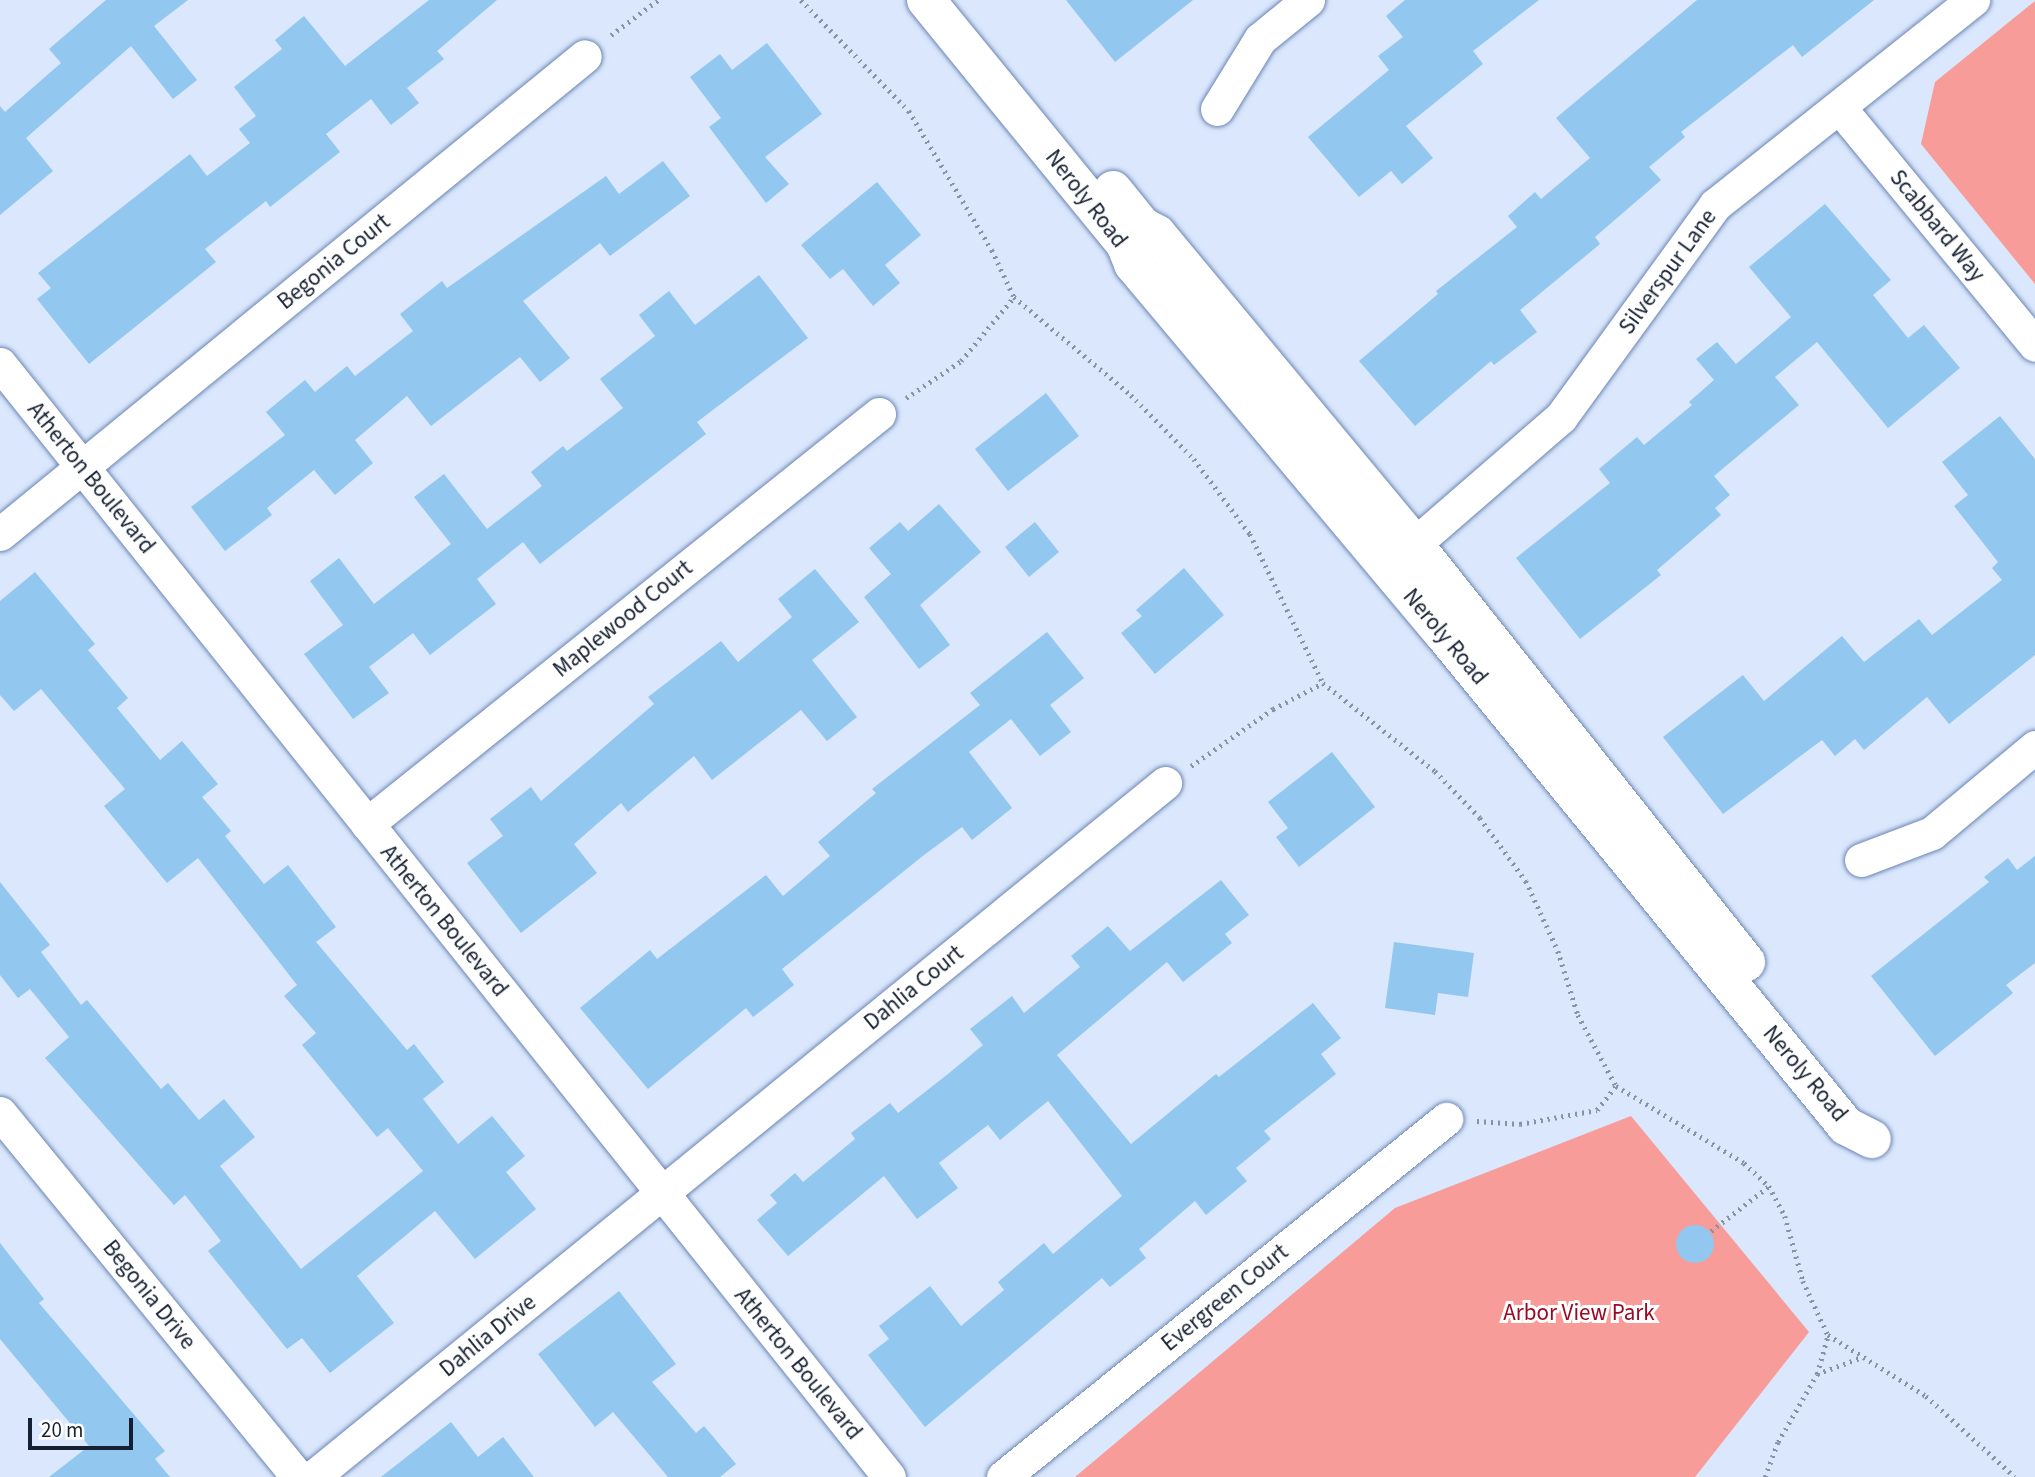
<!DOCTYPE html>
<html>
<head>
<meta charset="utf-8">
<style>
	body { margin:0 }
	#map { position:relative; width:2035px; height:1477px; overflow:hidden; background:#dae7fc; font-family:"Source Sans 3",sans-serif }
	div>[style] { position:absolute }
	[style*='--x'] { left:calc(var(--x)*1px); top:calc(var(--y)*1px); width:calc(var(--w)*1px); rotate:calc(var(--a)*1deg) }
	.green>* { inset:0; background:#f89c99 }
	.building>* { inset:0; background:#92c7ef }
	.round { border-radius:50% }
	.path>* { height:4.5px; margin-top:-2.25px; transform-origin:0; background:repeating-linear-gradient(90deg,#8692a6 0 2px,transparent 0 7px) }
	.roads { filter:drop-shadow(0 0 2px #6b85b5) drop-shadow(0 0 2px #6b85b5) }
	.street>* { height:33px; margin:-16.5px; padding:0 16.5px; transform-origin:16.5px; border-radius:16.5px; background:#fff }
	.secondary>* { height:38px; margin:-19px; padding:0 19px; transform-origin:19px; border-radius:19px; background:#fff }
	span { translate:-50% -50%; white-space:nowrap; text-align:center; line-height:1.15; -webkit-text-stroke:6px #fff; paint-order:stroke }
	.street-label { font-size:23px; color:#162033 }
	.park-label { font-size:23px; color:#9b0a23 }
	.scale { position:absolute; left:28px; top:1418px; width:105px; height:32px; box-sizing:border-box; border:4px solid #162033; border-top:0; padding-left:9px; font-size:21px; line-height:24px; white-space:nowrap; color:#162033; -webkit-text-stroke:5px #fff; paint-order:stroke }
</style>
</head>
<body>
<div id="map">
	<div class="green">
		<div style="clip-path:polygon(2035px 1px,2035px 284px,1921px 144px,1935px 82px)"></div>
		<div style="clip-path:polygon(1631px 1116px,1809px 1332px,1695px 1477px,1075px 1477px,1395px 1208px)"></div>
	</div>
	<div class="building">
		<div style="clip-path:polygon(106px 0,188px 0,154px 26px,197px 80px,173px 99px,131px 46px,26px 138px,53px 171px,0 215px,0 106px,5px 112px,61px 63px,49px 49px)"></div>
		<div style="clip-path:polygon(429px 0,497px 0,437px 51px,444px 59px,407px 88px,419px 103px,391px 125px,371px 99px,326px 134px,340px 152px,270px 207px,266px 201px,205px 249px,216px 262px,89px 364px,37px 299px,51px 288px,38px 273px,190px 154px,207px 176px,250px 143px,239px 129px,256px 116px,234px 87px,282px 49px,275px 40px,304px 16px,345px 66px)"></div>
		<div style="clip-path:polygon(1066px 0,1193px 0,1115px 62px)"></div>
		<div style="clip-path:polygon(1405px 0,1539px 0,1473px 51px,1483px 64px,1406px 126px,1433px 158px,1402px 184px,1391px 171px,1359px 197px,1308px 137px,1389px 70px,1378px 56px,1403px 37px,1386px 16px)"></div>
		<div style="clip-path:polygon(1697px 0,1874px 0,1802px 57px,1793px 45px,1681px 132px,1685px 137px,1649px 167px,1661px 180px,1595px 237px,1600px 244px,1520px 310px,1537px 332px,1494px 365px,1491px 361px,1415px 426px,1359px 361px,1438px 294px,1436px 291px,1517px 227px,1508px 216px,1535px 192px,1541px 199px,1590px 158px,1556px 118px)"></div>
		<div style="clip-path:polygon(767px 43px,822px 114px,765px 157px,789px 184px,766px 203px,709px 127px,721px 118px,690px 77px,720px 54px,732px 70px)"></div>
		<div style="clip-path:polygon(663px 161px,690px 196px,610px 256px,600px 243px,523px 301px,570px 358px,540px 382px,520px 357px,431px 426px,407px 396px,355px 440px,373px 463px,335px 495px,314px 470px,267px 508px,272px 515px,225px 551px,191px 507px,285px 435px,266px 412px,305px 380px,315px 392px,347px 366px,355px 376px,413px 331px,400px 314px,442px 281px,447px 288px,606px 176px,619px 194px)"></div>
		<div style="clip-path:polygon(877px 182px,921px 235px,885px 265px,900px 283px,873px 306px,843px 269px,830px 279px,801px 245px)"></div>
		<div style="clip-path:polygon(1825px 204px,1891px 280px,1873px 295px,1908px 338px,1924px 325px,1960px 368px,1888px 428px,1817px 342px,1775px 377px,1799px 405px,1714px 476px,1730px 495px,1715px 508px,1721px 515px,1657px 570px,1661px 575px,1580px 639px,1516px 558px,1610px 483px,1599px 469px,1637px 437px,1644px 445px,1692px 405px,1689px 402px,1714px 380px,1696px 359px,1717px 342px,1736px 364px,1791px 317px,1749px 267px)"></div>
		<div style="clip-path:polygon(759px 275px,808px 338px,697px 422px,706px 434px,540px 564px,523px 542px,477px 579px,496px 604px,430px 655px,413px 633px,369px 667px,389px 693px,353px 719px,304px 654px,343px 625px,310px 581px,339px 558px,374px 604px,451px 544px,414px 497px,444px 474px,487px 529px,542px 486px,531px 472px,563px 446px,567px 451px,623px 408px,600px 379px,655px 336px,639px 315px,669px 291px,695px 325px)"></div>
		<div style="clip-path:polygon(1046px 393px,1079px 436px,1008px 491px,975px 449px)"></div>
		<div style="clip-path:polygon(2000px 416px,2035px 459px,2035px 655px,1949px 724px,1927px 697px,1864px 750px,1855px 739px,1835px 756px,1822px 740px,1723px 814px,1663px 737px,1743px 675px,1764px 701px,1842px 636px,1864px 662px,1919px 619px,1932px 635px,2002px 580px,1992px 568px,1998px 562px,1954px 506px,1968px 495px,1942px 462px)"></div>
		<div style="clip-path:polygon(939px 504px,981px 552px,920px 605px,950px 645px,919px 669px,864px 597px,891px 574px,869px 548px,900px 522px,908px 531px)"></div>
		<div style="clip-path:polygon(1035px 522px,1059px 552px,1029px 577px,1005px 547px)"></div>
		<div style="clip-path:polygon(1184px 568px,1224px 615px,1155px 674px,1121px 633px,1142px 616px,1136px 610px)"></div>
		<div style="clip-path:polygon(815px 569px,859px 622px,812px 660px,857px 717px,827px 741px,801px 710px,712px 780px,694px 756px,628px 812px,621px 803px,574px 844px,597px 873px,521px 933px,467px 863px,503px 836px,490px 819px,531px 787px,541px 801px,654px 704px,648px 697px,721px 641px,738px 662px,792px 617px,778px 599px)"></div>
		<div style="clip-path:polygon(35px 572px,95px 644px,88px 650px,128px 698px,117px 708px,160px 760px,182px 741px,218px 784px,202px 797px,231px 831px,225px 836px,264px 884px,288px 865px,336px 927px,316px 942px,407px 1050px,414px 1044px,444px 1082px,423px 1099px,458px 1144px,492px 1116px,525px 1156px,506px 1172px,536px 1209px,475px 1259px,435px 1211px,357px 1276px,394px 1323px,330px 1373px,302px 1338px,287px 1349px,208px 1251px,221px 1241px,185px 1195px,174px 1205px,45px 1058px,69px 1037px,30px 989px,18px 998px,0 975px,0 882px,50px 945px,41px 952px,81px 1005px,87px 1000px,161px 1089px,168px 1083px,199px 1120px,224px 1099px,255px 1137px,220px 1166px,301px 1269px,423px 1171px,388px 1128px,377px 1137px,302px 1045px,316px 1033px,284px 996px,297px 985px,198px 858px,167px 883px,104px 806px,125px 789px,41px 689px,14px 711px,0 695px,0 601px)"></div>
		<div style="clip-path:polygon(1047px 632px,1084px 678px,1050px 705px,1071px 732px,1040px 756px,1011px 719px,969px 752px,1012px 808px,972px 840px,962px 827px,924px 855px,782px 969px,794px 985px,753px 1017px,746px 1008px,648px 1089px,580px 1008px,650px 950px,657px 959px,766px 875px,783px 896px,830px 856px,818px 842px,876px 793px,872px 789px,980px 705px,970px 693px)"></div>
		<div style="clip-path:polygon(1332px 752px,1375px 807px,1299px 867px,1276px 837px,1288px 828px,1268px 802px)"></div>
		<div style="clip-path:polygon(2035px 856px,2035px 963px,2006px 985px,2013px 993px,1935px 1056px,1871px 976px,1989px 882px,1984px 877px,2008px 858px,2017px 870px)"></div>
		<div style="clip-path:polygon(1221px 880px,1249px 915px,1225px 934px,1232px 943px,1183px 982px,1167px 962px,1057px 1055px,1131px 1144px,1216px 1074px,1219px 1077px,1313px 1003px,1341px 1038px,1321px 1054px,1336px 1074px,1264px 1131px,1271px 1139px,1236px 1168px,1247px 1181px,1206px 1215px,1195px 1201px,1139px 1249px,1146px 1258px,1110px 1287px,1102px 1278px,925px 1427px,868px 1355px,889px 1339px,879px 1326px,930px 1286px,961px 1326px,1004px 1290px,998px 1282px,1044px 1243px,1053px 1254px,1122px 1196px,1048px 1101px,1000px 1140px,988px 1125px,939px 1163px,958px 1188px,917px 1219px,884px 1176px,788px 1256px,757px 1220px,777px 1203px,770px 1195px,795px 1173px,803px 1182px,855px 1139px,851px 1133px,890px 1103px,898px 1113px,948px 1074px,983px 1045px,970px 1029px,1012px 996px,1024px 1013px,1080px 967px,1071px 956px,1108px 926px,1130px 951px)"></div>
		<div style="clip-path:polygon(1394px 942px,1474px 953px,1468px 997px,1438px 993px,1435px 1015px,1385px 1008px)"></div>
		<div class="round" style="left:1676px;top:1225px;width:38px;height:38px"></div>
		<div style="clip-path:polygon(0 1243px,44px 1299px,39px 1303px,165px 1451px,155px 1459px,170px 1477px,49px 1477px,89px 1446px,0 1339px)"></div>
		<div style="clip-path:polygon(619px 1291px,676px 1364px,652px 1382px,696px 1433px,704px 1426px,736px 1464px,720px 1477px,668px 1477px,613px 1412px,595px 1427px,538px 1354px)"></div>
		<div style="clip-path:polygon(451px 1422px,478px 1457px,503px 1437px,534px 1477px,381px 1477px)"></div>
	</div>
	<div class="path">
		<div style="--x:801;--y:0;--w:155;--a:45.8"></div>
		<div style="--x:909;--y:111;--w:162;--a:59.2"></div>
		<div style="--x:992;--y:250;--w:52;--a:64.9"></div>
		<div style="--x:1014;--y:297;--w:153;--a:39.9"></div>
		<div style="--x:1131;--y:395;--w:90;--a:45.5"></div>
		<div style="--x:1194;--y:459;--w:94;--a:53.3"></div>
		<div style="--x:1250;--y:534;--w:166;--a:63.9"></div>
		<div style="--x:1323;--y:683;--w:142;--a:38.2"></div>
		<div style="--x:1435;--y:771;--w:65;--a:46.2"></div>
		<div style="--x:1480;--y:818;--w:78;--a:53.9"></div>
		<div style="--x:1526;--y:881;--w:77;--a:65.4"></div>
		<div style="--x:1558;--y:951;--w:67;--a:72.6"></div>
		<div style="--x:1578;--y:1015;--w:81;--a:61.8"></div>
		<div style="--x:1616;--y:1086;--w:149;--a:31"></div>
		<div style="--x:1744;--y:1163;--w:34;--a:43"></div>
		<div style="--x:1769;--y:1186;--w:34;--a:62"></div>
		<div style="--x:1785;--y:1216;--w:67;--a:74.5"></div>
		<div style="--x:1803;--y:1281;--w:60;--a:65.2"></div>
		<div style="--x:1828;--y:1335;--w:115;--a:31.9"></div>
		<div style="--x:1926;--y:1396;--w:120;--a:42.3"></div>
		<div style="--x:611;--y:35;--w:59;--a:-36.7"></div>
		<div style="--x:906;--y:398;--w:66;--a:-33.9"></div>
		<div style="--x:961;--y:361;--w:83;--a:-50.4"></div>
		<div style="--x:1191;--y:766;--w:100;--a:-34.8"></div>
		<div style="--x:1273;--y:709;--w:56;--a:-27.5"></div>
		<div style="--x:1477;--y:1121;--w:43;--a:4"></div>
		<div style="--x:1520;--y:1124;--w:78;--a:-10.3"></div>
		<div style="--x:1597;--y:1110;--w:31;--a:-52"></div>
		<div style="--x:1711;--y:1231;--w:73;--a:-37.8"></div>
		<div style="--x:1817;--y:1374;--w:46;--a:-20.4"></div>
		<div style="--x:1765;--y:1477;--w:37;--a:-70"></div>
		<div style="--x:1778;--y:1442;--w:78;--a:-60.2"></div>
		<div style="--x:1817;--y:1374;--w:41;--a:-74.2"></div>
	</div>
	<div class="roads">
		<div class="street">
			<div style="--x:1839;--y:107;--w:308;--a:50.5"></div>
			<div style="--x:1217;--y:109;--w:82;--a:-58.4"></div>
			<div style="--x:1260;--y:39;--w:62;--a:-39.1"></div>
			<div style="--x:0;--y:364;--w:1424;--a:51.38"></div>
			<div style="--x:0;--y:534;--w:755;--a:-39.25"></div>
			<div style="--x:1396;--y:560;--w:218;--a:-40.9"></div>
			<div style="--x:1561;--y:417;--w:262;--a:-54"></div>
			<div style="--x:1715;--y:205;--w:330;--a:-38.5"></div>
			<div style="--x:367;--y:824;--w:656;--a:-38.69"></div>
			<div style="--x:1861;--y:860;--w:76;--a:-20.8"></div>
			<div style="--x:1932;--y:833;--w:134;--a:-39.9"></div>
			<div style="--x:0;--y:1113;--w:470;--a:50.7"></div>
			<div style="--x:313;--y:1477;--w:1099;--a:-39.16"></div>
			<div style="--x:1003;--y:1477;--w:570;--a:-38.94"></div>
		</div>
		<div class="secondary">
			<div style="--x:926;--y:0;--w:315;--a:50.8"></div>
			<div style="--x:1125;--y:244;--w:22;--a:68"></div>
			<div style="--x:1133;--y:264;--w:481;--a:50"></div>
			<div style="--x:1442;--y:632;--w:638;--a:50.72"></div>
			<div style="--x:1846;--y:1126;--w:29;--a:27"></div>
			<div style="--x:1113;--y:190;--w:46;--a:51.1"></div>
			<div style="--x:1142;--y:226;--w:17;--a:28"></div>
			<div style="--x:1157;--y:234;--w:403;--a:50.3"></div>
			<div style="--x:1414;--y:544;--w:534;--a:51.54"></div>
		</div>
	</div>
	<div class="street-label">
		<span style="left:1086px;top:199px;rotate:52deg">Neroly Road</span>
		<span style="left:1937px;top:226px;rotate:51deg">Scabbard Way</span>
		<span style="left:334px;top:262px;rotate:-39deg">Begonia Court</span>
		<span style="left:1668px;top:272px;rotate:-54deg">Silverspur Lane</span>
		<span style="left:91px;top:478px;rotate:51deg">Atherton Boulevard</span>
		<span style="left:623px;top:619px;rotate:-39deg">Maplewood Court</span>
		<span style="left:1445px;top:637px;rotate:50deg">Neroly Road</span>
		<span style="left:444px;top:921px;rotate:51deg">Atherton Boulevard</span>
		<span style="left:914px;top:988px;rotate:-39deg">Dahlia Court</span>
		<span style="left:1805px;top:1074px;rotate:50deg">Neroly Road</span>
		<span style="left:149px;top:1295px;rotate:51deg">Begonia Drive</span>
		<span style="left:1225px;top:1298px;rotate:-39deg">Evergreen Court</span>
		<span style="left:488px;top:1336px;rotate:-39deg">Dahlia Drive</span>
		<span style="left:798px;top:1364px;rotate:51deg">Atherton Boulevard</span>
	</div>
	<div class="park-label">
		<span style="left:1579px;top:1313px">Arbor View Park</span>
	</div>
	<div class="scale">20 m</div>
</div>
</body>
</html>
